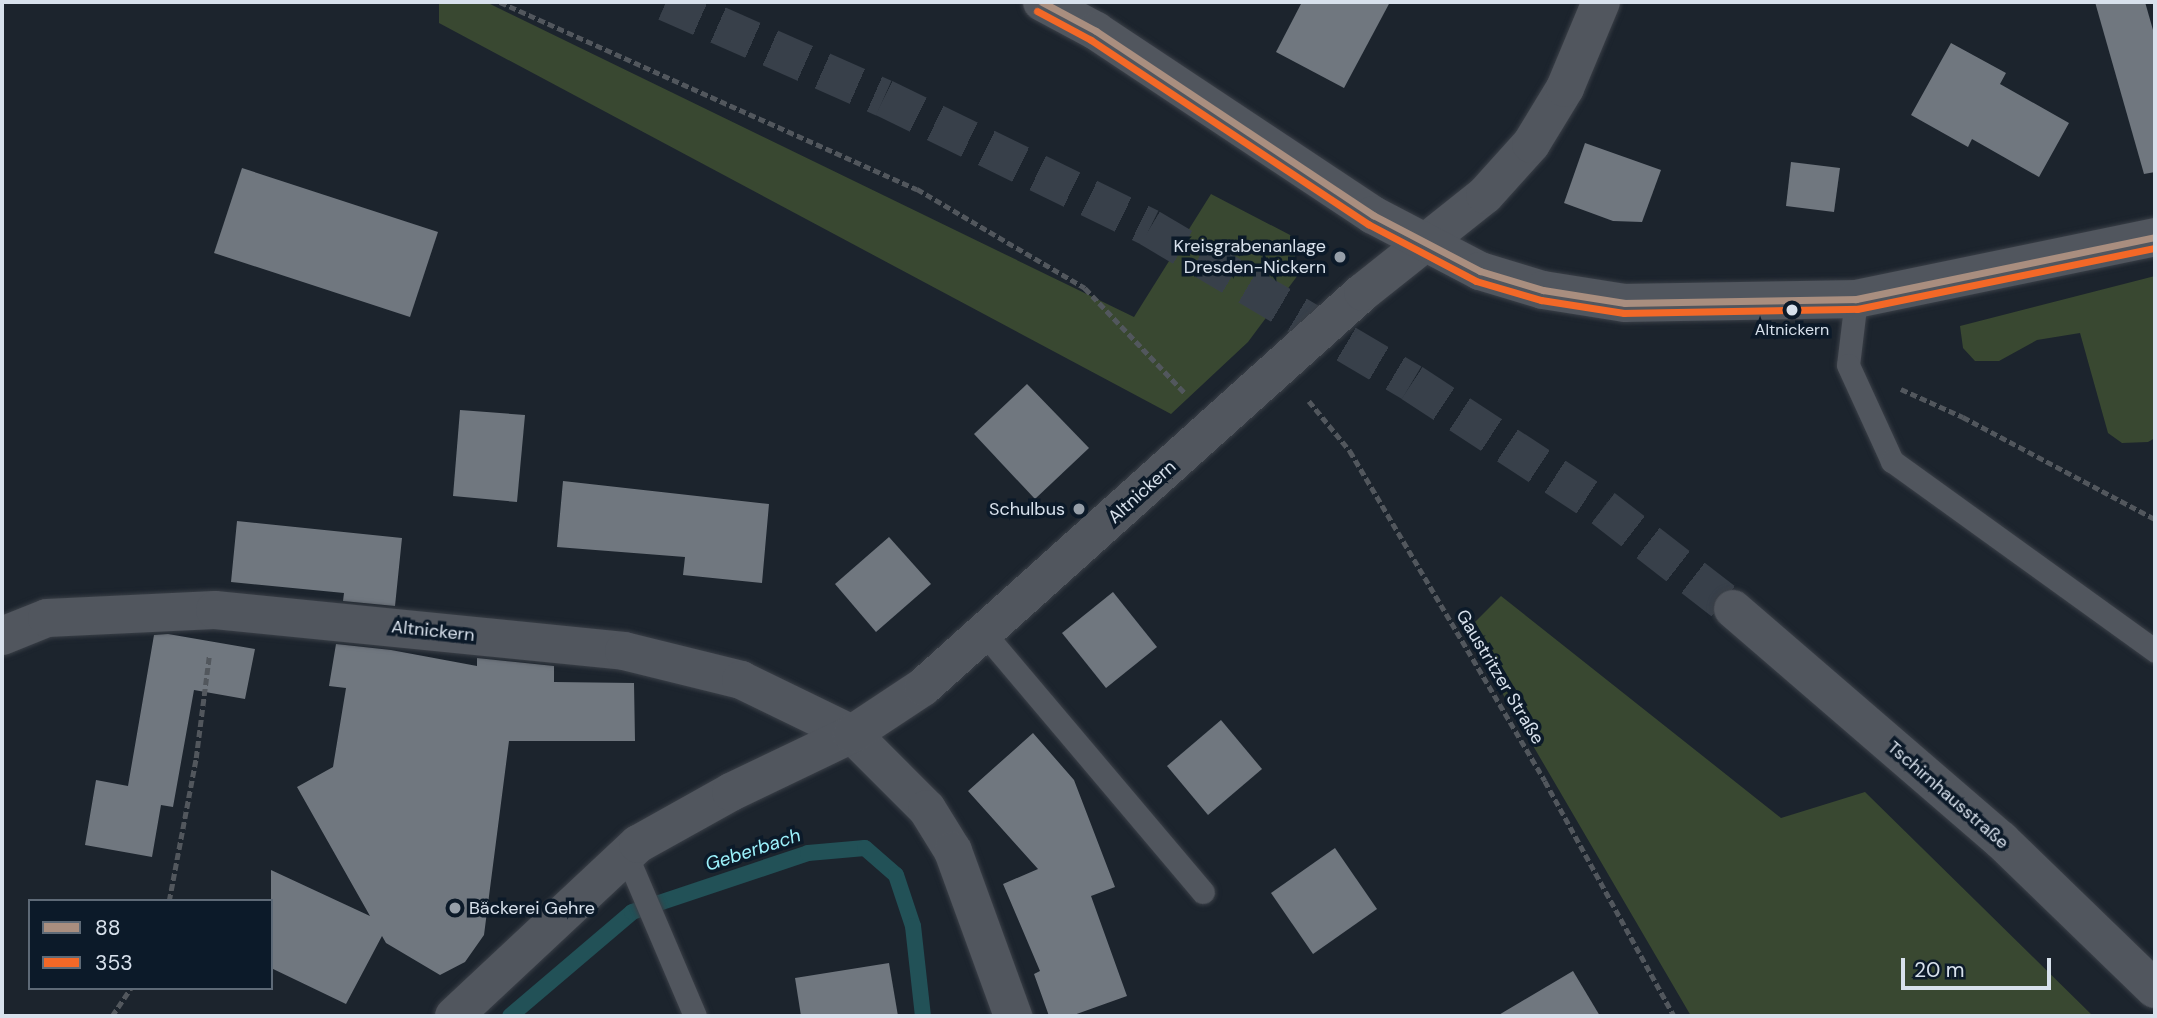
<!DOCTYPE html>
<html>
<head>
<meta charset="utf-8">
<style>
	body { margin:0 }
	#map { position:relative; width:2157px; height:1018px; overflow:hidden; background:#1c242d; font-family:"DM Sans",sans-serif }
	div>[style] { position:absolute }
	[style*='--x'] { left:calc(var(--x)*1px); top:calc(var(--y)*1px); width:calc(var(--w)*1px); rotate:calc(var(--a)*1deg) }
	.green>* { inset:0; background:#394831 }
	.stream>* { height:16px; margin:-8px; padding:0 8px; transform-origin:8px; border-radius:8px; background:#225157 }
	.building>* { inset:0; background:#70777f }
	.secondary-tunnel>* { height:38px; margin-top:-19px; transform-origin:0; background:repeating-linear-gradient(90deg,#38404a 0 38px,transparent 0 57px) }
	.path>* { height:4.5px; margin-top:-2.25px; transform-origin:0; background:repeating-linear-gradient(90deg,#52575d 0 7px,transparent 0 10.5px) }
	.roads { filter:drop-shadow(0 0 2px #3a3f47) drop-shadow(0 0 2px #3a3f47) }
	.lane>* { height:23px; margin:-11.5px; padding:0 11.5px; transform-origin:11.5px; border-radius:11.5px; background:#51565e }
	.street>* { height:38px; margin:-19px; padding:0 19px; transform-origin:19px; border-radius:19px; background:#51565e }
	.secondary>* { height:38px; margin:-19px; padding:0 19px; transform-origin:19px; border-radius:19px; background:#51565e }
	.bus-1>* { height:7px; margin:-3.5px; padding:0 3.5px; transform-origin:3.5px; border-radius:3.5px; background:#a98e7f }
	.bus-2>* { height:7px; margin:-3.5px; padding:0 3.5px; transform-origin:3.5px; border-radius:3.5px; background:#f36827 }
	.dots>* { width:19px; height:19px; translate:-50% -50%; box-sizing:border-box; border:4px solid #0c1a29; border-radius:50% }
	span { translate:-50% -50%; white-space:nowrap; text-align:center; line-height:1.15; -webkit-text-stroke:7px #0c1a29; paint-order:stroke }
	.bus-label { font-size:16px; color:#d8e1ec }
	.poi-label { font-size:18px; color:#d8e1ec }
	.right { translate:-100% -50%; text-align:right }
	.left { translate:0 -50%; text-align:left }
	.street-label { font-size:18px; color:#d8e1ec }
	.water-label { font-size:19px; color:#9cf2fc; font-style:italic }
	.frame { position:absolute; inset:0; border:4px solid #d8e1ec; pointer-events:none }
	.legend { position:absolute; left:28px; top:899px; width:245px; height:91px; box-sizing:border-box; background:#0c1a29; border:2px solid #5e6a77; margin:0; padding:9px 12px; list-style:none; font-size:21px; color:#d8e1ec }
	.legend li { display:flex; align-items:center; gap:14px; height:35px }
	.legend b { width:35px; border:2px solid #5e6a77 }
	.scale { position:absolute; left:1901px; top:958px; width:150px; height:32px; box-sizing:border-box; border:4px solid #d8e1ec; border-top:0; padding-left:9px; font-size:21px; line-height:24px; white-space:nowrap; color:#d8e1ec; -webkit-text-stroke:5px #0c1a29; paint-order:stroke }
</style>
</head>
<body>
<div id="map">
	<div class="green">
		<div style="clip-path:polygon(439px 2px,486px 2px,1134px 317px,1211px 194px,1292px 236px,1298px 275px,1248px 342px,1171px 414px,439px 23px)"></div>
		<div style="clip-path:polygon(2155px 276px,2155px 438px,2148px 442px,2122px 443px,2108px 433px,2080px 333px,2037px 340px,1999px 361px,1975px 361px,1963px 348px,1960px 326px)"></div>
		<div style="clip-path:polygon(1501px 596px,1781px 818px,1865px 792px,2093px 1016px,1691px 1016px,1466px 631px)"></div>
	</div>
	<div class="stream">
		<div style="--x:510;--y:1016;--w:160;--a:-40.4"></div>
		<div style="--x:632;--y:912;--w:186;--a:-18.5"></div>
		<div style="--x:808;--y:853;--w:57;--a:-5"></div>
		<div style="--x:865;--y:848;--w:41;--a:41.1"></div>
		<div style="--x:896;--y:875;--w:54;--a:71.6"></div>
		<div style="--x:913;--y:926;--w:91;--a:83.7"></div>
	</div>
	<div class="building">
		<div style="clip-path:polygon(1302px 2px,1390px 2px,1344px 88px,1276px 52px)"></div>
		<div style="clip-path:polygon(2095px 2px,2145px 2px,2155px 37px,2155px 172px,2144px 174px)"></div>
		<div style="clip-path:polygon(1951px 43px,2006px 73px,2000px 84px,2069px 123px,2039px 177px,1972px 139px,1968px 147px,1911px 115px)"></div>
		<div style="clip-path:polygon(1585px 143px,1661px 170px,1642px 222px,1613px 221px,1564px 203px)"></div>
		<div style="clip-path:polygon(1791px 162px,1840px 168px,1834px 212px,1786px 206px)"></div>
		<div style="clip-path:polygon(242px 168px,438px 232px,410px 317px,214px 253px)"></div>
		<div style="clip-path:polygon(1027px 384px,1089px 448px,1035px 499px,974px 434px)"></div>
		<div style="clip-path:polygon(460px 410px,525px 415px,517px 502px,453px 496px)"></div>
		<div style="clip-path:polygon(563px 481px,769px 504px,762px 583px,683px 575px,685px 557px,557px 547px)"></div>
		<div style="clip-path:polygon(237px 521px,402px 538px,395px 606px,343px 601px,344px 593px,231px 582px)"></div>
		<div style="clip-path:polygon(889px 537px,931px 584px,876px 632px,835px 584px)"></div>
		<div style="clip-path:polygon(1113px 592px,1157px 647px,1106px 688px,1062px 633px)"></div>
		<div style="clip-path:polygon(168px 634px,255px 649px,245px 699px,194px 690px,173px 807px,161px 805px,152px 857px,85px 845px,96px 780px,128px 786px,154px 635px)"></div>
		<div style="clip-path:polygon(336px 644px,391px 650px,477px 666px,477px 658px,554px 666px,554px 682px,634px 683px,635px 741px,509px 741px,484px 935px,465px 962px,440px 975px,386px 943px,382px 936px,346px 1004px,271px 968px,271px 870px,370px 916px,297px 787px,333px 767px,346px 688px,329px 686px)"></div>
		<div style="clip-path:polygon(1221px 720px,1262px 769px,1208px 815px,1167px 766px)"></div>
		<div style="clip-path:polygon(1033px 733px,1074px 780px,1115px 887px,1091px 896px,1127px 996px,1071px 1016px,1049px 1016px,1034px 974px,1040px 971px,1003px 884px,1038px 869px,968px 791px)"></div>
		<div style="clip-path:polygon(1335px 848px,1377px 909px,1313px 954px,1271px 893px)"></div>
		<div style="clip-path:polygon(889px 963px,898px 1016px,801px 1016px,795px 978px)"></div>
		<div style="clip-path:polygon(1573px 971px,1600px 1016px,1497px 1016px)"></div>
	</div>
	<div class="secondary-tunnel">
		<div style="--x:666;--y:2;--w:238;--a:23.8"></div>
		<div style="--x:884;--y:98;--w:296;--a:26"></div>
		<div style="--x:1150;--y:228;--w:304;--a:30.6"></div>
		<div style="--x:1412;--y:383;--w:228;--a:33.2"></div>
		<div style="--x:1603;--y:508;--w:165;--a:37.8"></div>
	</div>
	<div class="path">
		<div style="--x:500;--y:2;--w:457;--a:24.2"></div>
		<div style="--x:917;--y:189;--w:195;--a:30.5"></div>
		<div style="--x:1085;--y:288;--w:145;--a:46.4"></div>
		<div style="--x:1901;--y:389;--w:68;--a:24.3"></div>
		<div style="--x:1963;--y:417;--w:217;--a:28"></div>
		<div style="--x:1309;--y:401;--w:65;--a:50.6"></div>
		<div style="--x:1350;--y:451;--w:383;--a:59.4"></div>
		<div style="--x:1545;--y:781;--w:268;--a:61.2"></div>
		<div style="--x:169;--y:901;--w:146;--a:-79.3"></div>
		<div style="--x:196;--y:758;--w:103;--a:-82.7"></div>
		<div style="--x:112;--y:1016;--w:34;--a:-56"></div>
	</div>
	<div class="roads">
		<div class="lane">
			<div style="--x:1856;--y:299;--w:66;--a:96.9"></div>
			<div style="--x:1848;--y:365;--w:106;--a:65.4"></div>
			<div style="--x:1892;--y:461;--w:324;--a:35.8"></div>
			<div style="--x:984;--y:633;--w:339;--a:49.8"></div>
			<div style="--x:626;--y:854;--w:176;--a:66.9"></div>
		</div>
		<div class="street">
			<div style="--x:2;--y:636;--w:48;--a:-21.8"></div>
			<div style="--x:47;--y:618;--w:168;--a:-2.7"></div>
			<div style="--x:215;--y:610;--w:411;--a:5.7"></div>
			<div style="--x:624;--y:651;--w:121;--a:13.9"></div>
			<div style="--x:741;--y:680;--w:123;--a:25.9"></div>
			<div style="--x:852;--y:734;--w:106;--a:45"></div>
			<div style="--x:927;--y:809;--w:49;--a:58.2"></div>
			<div style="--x:953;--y:851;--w:176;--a:70"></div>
			<div style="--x:454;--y:1016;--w:252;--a:-43.1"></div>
			<div style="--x:638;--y:844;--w:107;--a:-29.2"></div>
			<div style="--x:731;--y:792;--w:134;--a:-25.6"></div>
			<div style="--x:852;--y:734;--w:85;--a:-33.5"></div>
			<div style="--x:923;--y:687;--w:591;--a:-41.92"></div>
			<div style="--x:1363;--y:292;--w:156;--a:-38.5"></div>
			<div style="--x:1485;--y:195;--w:69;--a:-48"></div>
			<div style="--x:1531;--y:144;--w:66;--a:-58.7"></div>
			<div style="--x:1565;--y:88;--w:93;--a:-67.3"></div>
		</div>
		<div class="secondary">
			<div style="--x:1042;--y:2;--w:61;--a:28.2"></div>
			<div style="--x:1096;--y:31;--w:333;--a:33.6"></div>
			<div style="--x:1373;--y:215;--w:121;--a:27.6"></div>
			<div style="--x:1480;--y:271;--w:66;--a:16.8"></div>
			<div style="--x:1543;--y:290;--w:83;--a:9"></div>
			<div style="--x:1625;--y:303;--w:231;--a:-1"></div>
			<div style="--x:1856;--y:299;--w:305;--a:-11.7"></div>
			<div style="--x:1733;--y:609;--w:354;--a:40.8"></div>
			<div style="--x:2001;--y:840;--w:214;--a:44.1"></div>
		</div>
	</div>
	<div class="bus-1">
		<div style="--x:1042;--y:2;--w:61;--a:28.2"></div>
		<div style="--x:1096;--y:31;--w:333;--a:33.6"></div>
		<div style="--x:1373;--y:215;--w:121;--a:27.6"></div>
		<div style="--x:1480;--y:271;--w:66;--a:16.8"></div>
		<div style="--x:1543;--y:290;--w:83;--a:9"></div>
		<div style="--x:1625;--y:303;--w:231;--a:-1"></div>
		<div style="--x:1856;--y:299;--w:305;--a:-11.7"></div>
	</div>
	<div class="bus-2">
		<div style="--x:1037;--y:11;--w:61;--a:28.2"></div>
		<div style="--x:1091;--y:40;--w:333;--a:33.6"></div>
		<div style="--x:1368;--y:224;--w:122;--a:27.8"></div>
		<div style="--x:1476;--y:281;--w:68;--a:16.3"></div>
		<div style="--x:1541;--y:300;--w:84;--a:8.9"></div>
		<div style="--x:1624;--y:313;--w:233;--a:-1"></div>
		<div style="--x:1857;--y:309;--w:304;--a:-11.6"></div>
	</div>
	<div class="dots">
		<div style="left:1340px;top:257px;background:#969fa9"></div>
		<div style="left:1792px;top:310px;background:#d8e1ec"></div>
		<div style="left:1079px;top:509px;background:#969fa9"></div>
		<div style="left:455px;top:908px;background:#969fa9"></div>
	</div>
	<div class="bus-label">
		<span style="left:1792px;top:330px">Altnickern</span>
	</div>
	<div class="poi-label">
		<span class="right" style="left:1326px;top:257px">Kreisgrabenanlage<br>Dresden-Nickern</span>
		<span class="right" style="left:1065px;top:509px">Schulbus</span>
		<span class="left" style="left:469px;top:908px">Bäckerei Gehre</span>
	</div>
	<div class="street-label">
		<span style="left:1142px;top:492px;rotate:-42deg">Altnickern</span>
		<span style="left:433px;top:631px;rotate:6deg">Altnickern</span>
		<span style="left:1500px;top:677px;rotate:59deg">Gaustritzer Straße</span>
		<span style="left:1948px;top:795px;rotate:41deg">Tschirnhausstraße</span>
	</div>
	<div class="water-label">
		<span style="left:753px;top:850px;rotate:-18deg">Geberbach</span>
	</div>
	<div class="frame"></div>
	<ul class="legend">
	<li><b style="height:9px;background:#a98e7f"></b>88</li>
	<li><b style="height:9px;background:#f36827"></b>353</li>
	</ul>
	<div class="scale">20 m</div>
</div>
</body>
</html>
